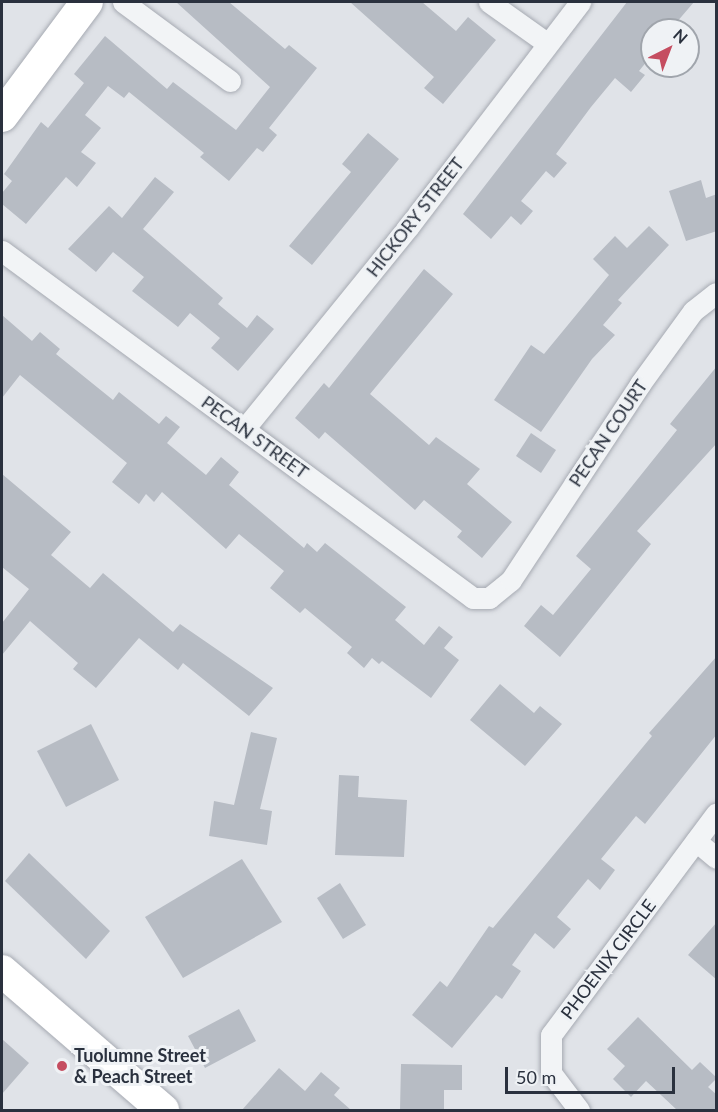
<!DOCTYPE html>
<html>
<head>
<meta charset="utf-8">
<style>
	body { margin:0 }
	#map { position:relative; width:718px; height:1112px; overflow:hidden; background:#e0e3e8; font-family:Lato,sans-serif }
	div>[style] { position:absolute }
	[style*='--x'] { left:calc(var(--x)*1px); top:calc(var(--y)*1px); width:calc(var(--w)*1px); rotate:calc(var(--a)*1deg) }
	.building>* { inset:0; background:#b7bcc4 }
	.roads { filter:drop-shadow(0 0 2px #a6aab2) drop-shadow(0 0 2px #a6aab2) }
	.street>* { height:21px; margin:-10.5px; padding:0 10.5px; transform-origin:10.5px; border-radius:10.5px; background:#f2f4f6 }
	.secondary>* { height:32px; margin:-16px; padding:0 16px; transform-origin:16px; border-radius:16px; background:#fff }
	.dots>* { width:16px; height:16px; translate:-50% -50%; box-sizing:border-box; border:3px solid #eff2f5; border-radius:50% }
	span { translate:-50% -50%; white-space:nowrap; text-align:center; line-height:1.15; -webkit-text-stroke:6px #eff2f5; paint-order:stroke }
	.street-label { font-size:18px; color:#2a313e }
	.poi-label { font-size:18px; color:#2a313e; font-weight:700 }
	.left { translate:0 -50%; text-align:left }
	.frame { position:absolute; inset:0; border:3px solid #2a313e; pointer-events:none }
	.north { position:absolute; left:640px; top:18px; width:60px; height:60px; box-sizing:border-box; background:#eff2f5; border:2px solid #a0a5ac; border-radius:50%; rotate:42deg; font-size:16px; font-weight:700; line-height:24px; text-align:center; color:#2a313e }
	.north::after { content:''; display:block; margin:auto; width:21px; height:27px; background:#c54d60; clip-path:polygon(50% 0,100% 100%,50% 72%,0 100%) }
	.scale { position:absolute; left:505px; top:1067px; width:170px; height:27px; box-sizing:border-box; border:3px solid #2a313e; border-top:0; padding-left:8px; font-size:18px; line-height:21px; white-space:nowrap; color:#2a313e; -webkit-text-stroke:4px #eff2f5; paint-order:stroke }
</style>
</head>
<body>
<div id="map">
	<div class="building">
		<div style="clip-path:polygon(176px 2px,229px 2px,285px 49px,289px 45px,317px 68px,269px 128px,277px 135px,263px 152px,257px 148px,229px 181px,200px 157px,204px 153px,129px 92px,124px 98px,108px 86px,85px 115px,101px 128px,81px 152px,96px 163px,77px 187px,66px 177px,26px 224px,2px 204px,2px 193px,12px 181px,4px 174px,41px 122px,48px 128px,84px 83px,74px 74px,105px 36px,167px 89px,173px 82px,236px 130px,270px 87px)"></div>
		<div style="clip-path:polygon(350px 2px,422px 2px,456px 31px,468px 17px,496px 40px,443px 104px,424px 88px,434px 77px)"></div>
		<div style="clip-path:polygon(627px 2px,694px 2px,670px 30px,652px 30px,652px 55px,639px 71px,645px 75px,631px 92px,615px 78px,591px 107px,556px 154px,567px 163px,554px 178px,546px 171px,521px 201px,533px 211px,521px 225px,511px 216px,491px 239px,463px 214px)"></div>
		<div style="clip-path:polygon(368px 133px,399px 159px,312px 265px,289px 246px,351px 172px,342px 164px)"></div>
		<div style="clip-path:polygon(155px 177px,174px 192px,143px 229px,223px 298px,218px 304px,247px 328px,257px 315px,274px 329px,238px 371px,211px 348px,220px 338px,190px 313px,178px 327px,132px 291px,144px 277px,113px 252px,96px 272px,68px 249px,109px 206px,122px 218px)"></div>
		<div style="clip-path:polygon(701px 180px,706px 198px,717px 194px,717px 231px,686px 241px,669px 191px)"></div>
		<div style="clip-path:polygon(649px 226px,669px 245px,618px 300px,622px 303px,603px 325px,615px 335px,592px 359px,541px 432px,494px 400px,531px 345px,544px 354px,609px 275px,593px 259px,615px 236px,627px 248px)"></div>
		<div style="clip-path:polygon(424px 269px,453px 294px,370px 394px,429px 445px,436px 437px,480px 469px,467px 484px,512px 522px,482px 558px,457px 537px,462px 531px,424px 500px,415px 510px,325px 432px,319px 439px,295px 418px,324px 383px,329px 388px)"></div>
		<div style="clip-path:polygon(2px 315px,32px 341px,40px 332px,60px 349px,56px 354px,113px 400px,119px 392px,159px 424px,166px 416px,180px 427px,167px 443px,206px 475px,221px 457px,239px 472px,229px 485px,304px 548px,307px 543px,317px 552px,325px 543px,406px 607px,395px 620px,424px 645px,439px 626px,453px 637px,444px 648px,459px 660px,431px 698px,382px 661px,379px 664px,372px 658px,364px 668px,347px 653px,352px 647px,305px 608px,300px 613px,270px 588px,284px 571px,239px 534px,226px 549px,162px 492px,154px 502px,146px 494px,139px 504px,112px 482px,127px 463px,20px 375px,2px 398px)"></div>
		<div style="clip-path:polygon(717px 366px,717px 443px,637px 531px,651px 544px,560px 657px,524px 626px,541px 605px,553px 615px,591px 569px,576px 556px,677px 430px,670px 424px)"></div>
		<div style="clip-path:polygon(531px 433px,556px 450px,541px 473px,516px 456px)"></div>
		<div style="clip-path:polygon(2px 474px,71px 532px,51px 555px,90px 588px,103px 573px,173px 632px,180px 624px,273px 688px,249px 716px,183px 663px,178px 670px,139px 638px,96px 688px,73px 669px,78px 663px,30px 621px,2px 655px,2px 623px,29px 589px,2px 567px)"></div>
		<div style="clip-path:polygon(717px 656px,717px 734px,645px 824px,636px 816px,601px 859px,615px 870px,600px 890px,588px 879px,557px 917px,571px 929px,554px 949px,535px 933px,512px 965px,521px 971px,502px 999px,496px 995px,452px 1048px,412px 1015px,440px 981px,447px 987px,489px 926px,493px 928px,652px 736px,649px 733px)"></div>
		<div style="clip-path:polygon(500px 684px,534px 713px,540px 706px,562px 724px,525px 766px,470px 720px)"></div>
		<div style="clip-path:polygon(91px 724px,119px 780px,66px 807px,37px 751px)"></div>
		<div style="clip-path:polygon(251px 732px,277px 738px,260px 809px,272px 811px,267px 845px,209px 836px,214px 801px,234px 805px)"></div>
		<div style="clip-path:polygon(339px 775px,359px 776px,358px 797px,407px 800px,404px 857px,335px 855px)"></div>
		<div style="clip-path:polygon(29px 853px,110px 931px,86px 959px,5px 881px)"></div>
		<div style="clip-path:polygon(242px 859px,282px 922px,183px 978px,145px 917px)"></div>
		<div style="clip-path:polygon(340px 883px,366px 925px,343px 939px,317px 898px)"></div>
		<div style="clip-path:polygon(717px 922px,717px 980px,688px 955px)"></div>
		<div style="clip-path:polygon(239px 1009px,256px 1041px,205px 1068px,188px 1036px)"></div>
		<div style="clip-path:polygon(638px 1017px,692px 1070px,700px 1062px,717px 1078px,708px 1087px,717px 1095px,717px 1110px,677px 1110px,646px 1081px,631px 1097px,613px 1079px,625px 1066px,607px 1049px)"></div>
		<div style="clip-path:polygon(2px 1039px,29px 1063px,2px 1094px)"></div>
		<div style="clip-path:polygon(401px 1064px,462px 1065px,462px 1090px,444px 1090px,444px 1110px,400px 1110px)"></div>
		<div style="clip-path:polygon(279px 1068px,305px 1091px,321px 1072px,340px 1088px,334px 1095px,351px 1110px,242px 1110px)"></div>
	</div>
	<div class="roads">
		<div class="street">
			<div style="--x:123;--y:2;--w:133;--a:36.4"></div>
			<div style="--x:489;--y:2;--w:72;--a:35.4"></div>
			<div style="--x:2;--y:251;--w:585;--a:36.38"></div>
			<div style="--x:473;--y:598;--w:16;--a:0"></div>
			<div style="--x:489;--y:598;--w:28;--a:-39"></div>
			<div style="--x:511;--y:580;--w:235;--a:-56.6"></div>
			<div style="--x:640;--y:384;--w:90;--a:-54"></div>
			<div style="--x:693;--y:311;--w:29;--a:-38"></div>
			<div style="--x:245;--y:428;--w:260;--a:-50.9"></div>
			<div style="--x:409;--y:226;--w:282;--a:-52.6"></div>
			<div style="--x:696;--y:841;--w:26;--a:40"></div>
			<div style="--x:579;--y:1110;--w:46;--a:-127.1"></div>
			<div style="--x:551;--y:1073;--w:38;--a:-90"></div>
			<div style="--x:551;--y:1035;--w:276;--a:-53.3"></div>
		</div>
		<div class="secondary">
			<div style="--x:2;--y:116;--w:142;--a:-53.3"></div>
			<div style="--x:2;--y:971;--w:213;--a:40.8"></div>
		</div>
	</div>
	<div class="dots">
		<div style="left:62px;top:1066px;background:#c54d60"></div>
	</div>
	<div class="street-label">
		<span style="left:415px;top:217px;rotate:-52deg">HICKORY STREET</span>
		<span style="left:608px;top:433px;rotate:-56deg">PECAN COURT</span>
		<span style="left:255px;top:437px;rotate:36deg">PECAN STREET</span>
		<span style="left:608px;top:959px;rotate:-53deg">PHOENIX CIRCLE</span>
	</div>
	<div class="poi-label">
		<span class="left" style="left:74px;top:1066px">Tuolumne Street<br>&amp; Peach Street</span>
	</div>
	<div class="frame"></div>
	<div class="north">N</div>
	<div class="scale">50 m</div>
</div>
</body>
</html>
